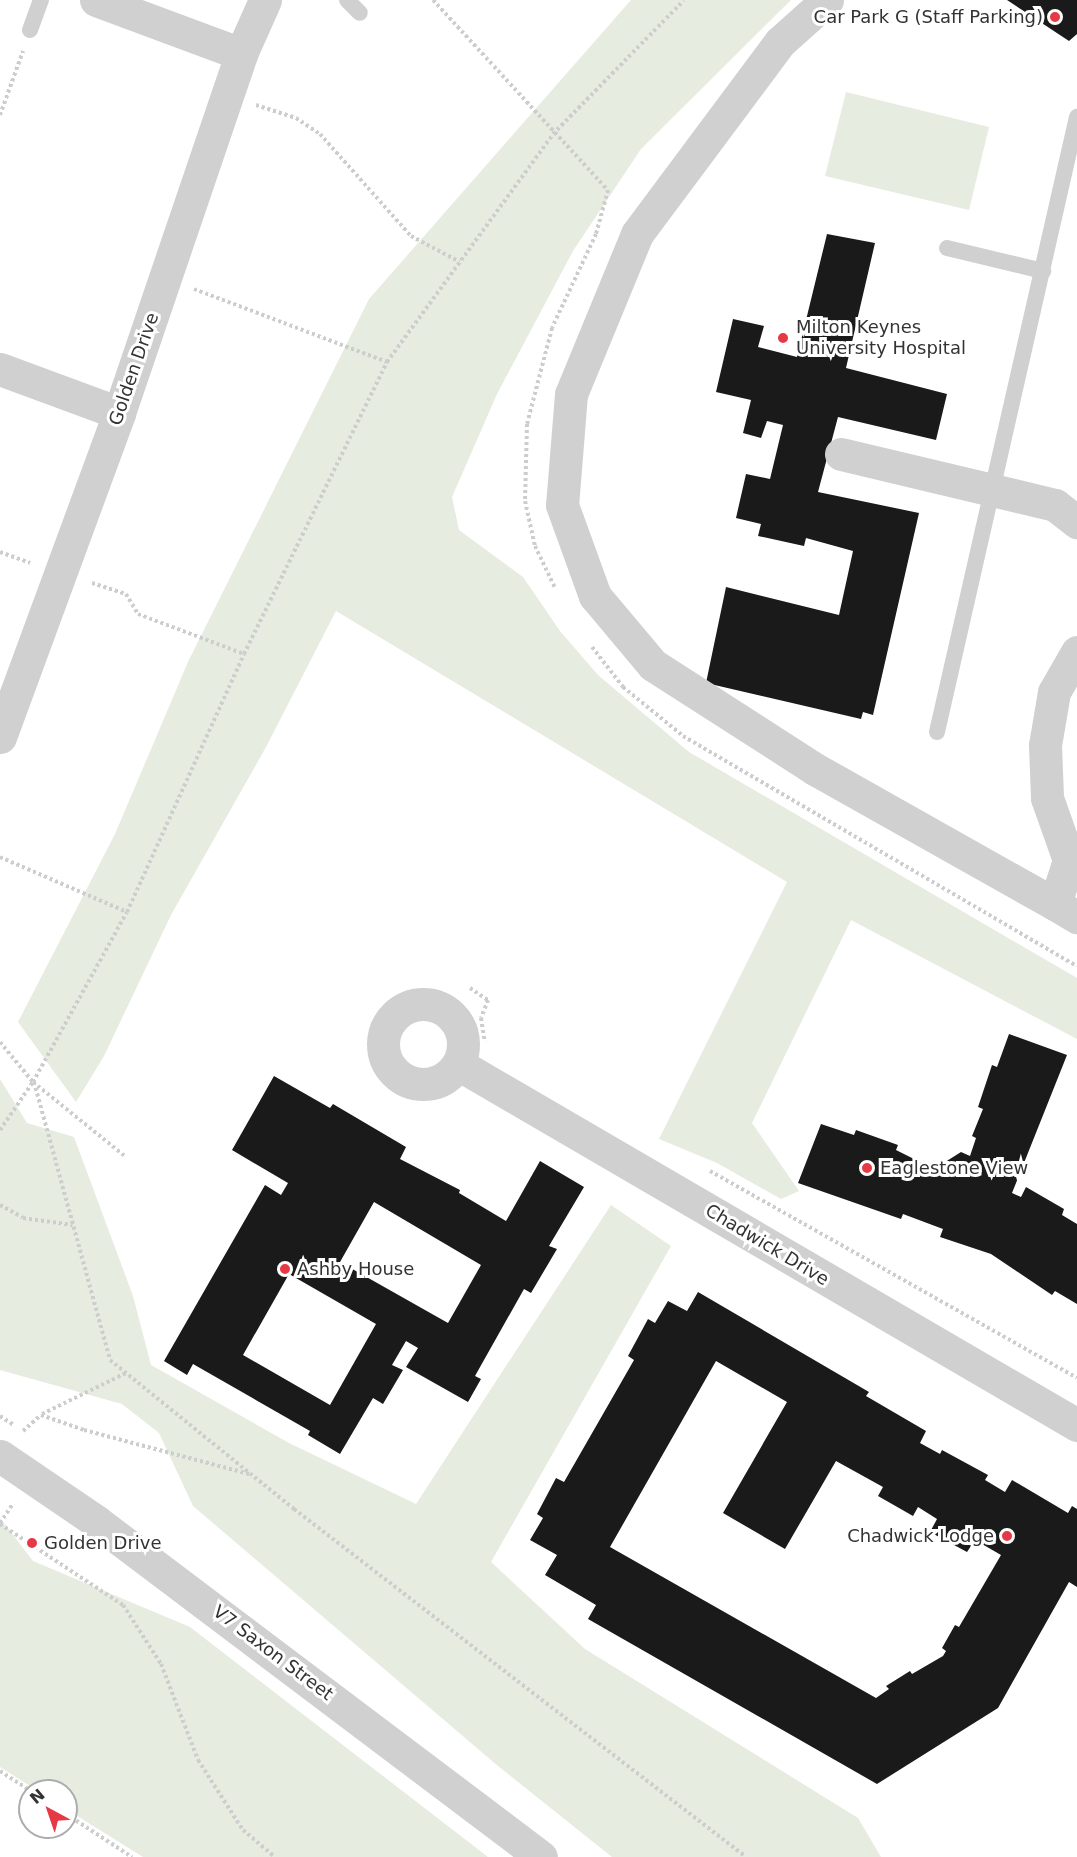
<!DOCTYPE html>
<html>
<head>
<meta charset="utf-8">
<style>
	body { margin:0 }
	#map { position:relative; width:1077px; height:1857px; overflow:hidden; background:#fff; font-family:"DejaVu Sans",sans-serif }
	div>[style] { position:absolute }
	[style*='--x'] { left:calc(var(--x)*1px); top:calc(var(--y)*1px); width:calc(var(--w)*1px); rotate:calc(var(--a)*1deg) }
	.green>* { inset:0; background:#e6ecdf }
	.building>* { inset:0; background:#1a1a1a }
	.path>* { height:4px; margin-top:-2px; transform-origin:0; background:repeating-linear-gradient(90deg,#cdcdcd 0 3px,transparent 0 6px) }
	.service>* { height:16px; margin:-8px; padding:0 8px; transform-origin:8px; border-radius:8px; background:#d0d0d0 }
	.minor>* { height:33px; margin:-16.5px; padding:0 16.5px; transform-origin:16.5px; border-radius:16.5px; background:#d0d0d0 }
	.minor>.ring { margin:-16.5px; padding:0; box-sizing:content-box; background:none; border:33px solid #d0d0d0; border-radius:50% }
	.tertiary>* { height:33px; margin:-16.5px; padding:0 16.5px; transform-origin:16.5px; border-radius:16.5px; background:#d0d0d0 }
	.dots>* { width:16px; height:16px; translate:-50% -50%; box-sizing:border-box; border:3px solid #fff; border-radius:50% }
	span { translate:-50% -50%; white-space:nowrap; text-align:center; line-height:1.15; -webkit-text-stroke:6px #fff; paint-order:stroke }
	.poi-label { font-size:18px; color:#333 }
	.right { translate:-100% -50%; text-align:right }
	.left { translate:0 -50%; text-align:left }
	.street-label { font-size:18px; color:#333 }
	.north { position:absolute; left:18px; top:1779px; width:60px; height:60px; box-sizing:border-box; background:#fff; border:2px solid #adadad; border-radius:50%; rotate:320deg; font-size:16px; font-weight:700; line-height:24px; text-align:center; color:#333 }
	.north::after { content:''; display:block; margin:auto; width:21px; height:27px; background:#e63946; clip-path:polygon(50% 0,100% 100%,50% 72%,0 100%) }
</style>
</head>
<body>
<div id="map">
	<div class="green">
		<div style="clip-path:polygon(631px 0,791px 0,641px 149px,573px 251px,497px 394px,452px 497px,459px 530px,523px 577px,560px 631px,598px 675px,689px 752px,1077px 978px,1077px 1039px,851px 920px,752px 1123px,799px 1191px,781px 1199px,717px 1163px,659px 1139px,787px 882px,336px 611px,266px 747px,171px 915px,104px 1056px,76px 1102px,18px 1022px,115px 834px,188px 662px,369px 299px)"></div>
		<div style="clip-path:polygon(846px 92px,989px 127px,969px 210px,825px 176px)"></div>
		<div style="clip-path:polygon(0 1079px,27px 1123px,74px 1137px,133px 1296px,151px 1365px,289px 1443px,416px 1504px,611px 1205px,671px 1246px,491px 1562px,585px 1649px,858px 1818px,881px 1857px,612px 1857px,498px 1766px,193px 1506px,159px 1433px,122px 1404px,0 1370px)"></div>
		<div style="clip-path:polygon(0 1518px,33px 1561px,190px 1627px,488px 1857px,143px 1857px,66px 1809px,66px 1791px,38px 1791px,0 1767px)"></div>
	</div>
	<div class="building">
		<div style="clip-path:polygon(1007px 0,1077px 0,1077px 34px,1069px 41px)"></div>
		<div style="clip-path:polygon(827px 234px,875px 243px,846px 368px,947px 394px,936px 440px,838px 417px,818px 492px,919px 513px,873px 715px,863px 712px,861px 719px,706px 683px,726px 587px,839px 615px,853px 551px,806px 538px,804px 546px,758px 536px,761px 524px,736px 518px,746px 474px,770px 479px,783px 425px,767px 421px,761px 438px,743px 433px,751px 400px,716px 392px,733px 319px,764px 326px,758px 347px,797px 357px)"></div>
		<div style="clip-path:polygon(1009px 1034px,1067px 1055px,1012px 1193px,1021px 1197px,1026px 1187px,1064px 1209px,1062px 1215px,1077px 1224px,1077px 1304px,1055px 1291px,1052px 1295px,991px 1254px,940px 1237px,943px 1229px,903px 1214px,901px 1219px,798px 1183px,821px 1124px,854px 1135px,856px 1130px,898px 1145px,896px 1150px,938px 1171px,942px 1164px,961px 1152px,970px 1156px,976px 1138px,972px 1136px,983px 1109px,978px 1107px,992px 1065px,997px 1067px)"></div>
		<div style="clip-path:polygon(evenodd,274px 1076px,330px 1108px,333px 1104px,406px 1147px,400px 1159px,460px 1190px,459px 1193px,506px 1221px,540px 1161px,584px 1187px,549px 1246px,557px 1249px,531px 1293px,524px 1289px,475px 1376px,481px 1379px,468px 1402px,406px 1367px,418px 1348px,406px 1341px,392px 1365px,403px 1370px,383px 1404px,373px 1398px,340px 1454px,308px 1435px,310px 1431px,193px 1364px,187px 1375px,164px 1361px,265px 1185px,281px 1195px,288px 1183px,232px 1150px,274px 1076px,374px 1202px,481px 1265px,448px 1323px,340px 1262px,374px 1202px,274px 1076px,289px 1274px,376px 1324px,330px 1405px,243px 1355px,289px 1274px)"></div>
		<div style="clip-path:polygon(evenodd,698px 1292px,869px 1392px,866px 1396px,926px 1431px,920px 1443px,940px 1454px,942px 1450px,988px 1475px,985px 1480px,1005px 1492px,1012px 1480px,1068px 1513px,1072px 1506px,1077px 1509px,1077px 1587px,1069px 1582px,998px 1708px,877px 1784px,588px 1619px,596px 1605px,545px 1575px,557px 1555px,530px 1540px,543px 1518px,537px 1514px,556px 1478px,564px 1482px,634px 1360px,628px 1356px,648px 1319px,655px 1323px,668px 1301px,687px 1311px,698px 1292px,716px 1361px,787px 1402px,723px 1513px,785px 1549px,836px 1461px,883px 1487px,878px 1496px,913px 1516px,918px 1507px,937px 1519px,930px 1532px,967px 1552px,975px 1540px,1001px 1555px,959px 1627px,955px 1625px,942px 1648px,946px 1651px,943px 1656px,912px 1674px,910px 1671px,886px 1686px,889px 1689px,876px 1698px,610px 1547px,716px 1361px)"></div>
	</div>
	<div class="path">
		<div style="--x:433;--y:0;--w:258;--a:47.4"></div>
		<div style="--x:608;--y:190;--w:46;--a:105.3"></div>
		<div style="--x:596;--y:234;--w:104;--a:115.1"></div>
		<div style="--x:552;--y:328;--w:99;--a:104.6"></div>
		<div style="--x:527;--y:424;--w:77;--a:91.5"></div>
		<div style="--x:525;--y:501;--w:46;--a:77.5"></div>
		<div style="--x:535;--y:546;--w:47;--a:64.5"></div>
		<div style="--x:256;--y:105;--w:42;--a:18"></div>
		<div style="--x:296;--y:118;--w:29;--a:34"></div>
		<div style="--x:320;--y:134;--w:137;--a:48.3"></div>
		<div style="--x:411;--y:236;--w:55;--a:28"></div>
		<div style="--x:0;--y:115;--w:68;--a:-70.2"></div>
		<div style="--x:194;--y:289;--w:206;--a:20.7"></div>
		<div style="--x:0;--y:552;--w:32;--a:20"></div>
		<div style="--x:92;--y:583;--w:36;--a:18"></div>
		<div style="--x:126;--y:594;--w:23;--a:59"></div>
		<div style="--x:138;--y:614;--w:113;--a:20.7"></div>
		<div style="--x:592;--y:647;--w:51;--a:52.2"></div>
		<div style="--x:623;--y:687;--w:77;--a:39.2"></div>
		<div style="--x:683;--y:736;--w:456;--a:30.3"></div>
		<div style="--x:0;--y:857;--w:138;--a:23.4"></div>
		<div style="--x:470;--y:988;--w:22;--a:34"></div>
		<div style="--x:488;--y:1000;--w:19;--a:111"></div>
		<div style="--x:481;--y:1018;--w:24;--a:81"></div>
		<div style="--x:0;--y:1042;--w:52;--a:50.5"></div>
		<div style="--x:33;--y:1082;--w:119;--a:38.9"></div>
		<div style="--x:34;--y:1082;--w:288;--a:74.7"></div>
		<div style="--x:110;--y:1360;--w:237;--a:39"></div>
		<div style="--x:294;--y:1509;--w:570;--a:37.59"></div>
		<div style="--x:0;--y:1130;--w:58;--a:-55.5"></div>
		<div style="--x:33;--y:1082;--w:194;--a:-61.1"></div>
		<div style="--x:127;--y:912;--w:283;--a:-65.6"></div>
		<div style="--x:244;--y:654;--w:325;--a:-63.9"></div>
		<div style="--x:387;--y:362;--w:282;--a:-53.9"></div>
		<div style="--x:553;--y:134;--w:187;--a:-45.6"></div>
		<div style="--x:710;--y:1171;--w:421;--a:29.4"></div>
		<div style="--x:0;--y:1205;--w:26;--a:29"></div>
		<div style="--x:23;--y:1218;--w:50;--a:8"></div>
		<div style="--x:42;--y:1414;--w:93;--a:-26"></div>
		<div style="--x:0;--y:1416;--w:17;--a:33"></div>
		<div style="--x:23;--y:1431;--w:24;--a:-42"></div>
		<div style="--x:41;--y:1415;--w:46;--a:19.2"></div>
		<div style="--x:84;--y:1430;--w:171;--a:14.9"></div>
		<div style="--x:0;--y:1523;--w:23;--a:-56"></div>
		<div style="--x:0;--y:1524;--w:147;--a:33.4"></div>
		<div style="--x:123;--y:1605;--w:70;--a:57.2"></div>
		<div style="--x:161;--y:1664;--w:103;--a:68.9"></div>
		<div style="--x:198;--y:1760;--w:83;--a:57.3"></div>
		<div style="--x:243;--y:1830;--w:42;--a:40.2"></div>
		<div style="--x:0;--y:1771;--w:37;--a:33"></div>
		<div style="--x:66;--y:1814;--w:79;--a:33.1"></div>
	</div>
	<div class="service">
		<div style="--x:347;--y:0;--w:18;--a:45"></div>
		<div style="--x:30;--y:30;--w:32;--a:-70"></div>
		<div style="--x:947;--y:248;--w:99;--a:13.5"></div>
		<div style="--x:937;--y:732;--w:631;--a:-77.18"></div>
	</div>
	<div class="minor">
		<div style="--x:96;--y:0;--w:155;--a:20.4"></div>
		<div style="--x:827;--y:0;--w:63;--a:138.2"></div>
		<div style="--x:780;--y:42;--w:239;--a:126.7"></div>
		<div style="--x:637;--y:234;--w:173;--a:112.4"></div>
		<div style="--x:571;--y:394;--w:111;--a:94.6"></div>
		<div style="--x:562;--y:505;--w:97;--a:70.1"></div>
		<div style="--x:595;--y:596;--w:90;--a:50"></div>
		<div style="--x:653;--y:665;--w:193;--a:32.7"></div>
		<div style="--x:815;--y:769;--w:275;--a:29.4"></div>
		<div style="--x:0;--y:369;--w:127;--a:20.3"></div>
		<div style="--x:841;--y:454;--w:220;--a:13.4"></div>
		<div style="--x:1055;--y:505;--w:28;--a:38"></div>
		<div style="--x:1077;--y:652;--w:46;--a:119.9"></div>
		<div style="--x:1054;--y:692;--w:54;--a:99.6"></div>
		<div style="--x:1045;--y:745;--w:53;--a:87.8"></div>
		<div style="--x:1047;--y:798;--w:66;--a:70.5"></div>
		<div style="--x:1069;--y:860;--w:46;--a:107.7"></div>
		<div style="--x:1055;--y:904;--w:26;--a:31"></div>
		<div class="ring" style="left:383px;top:1004px;width:47px;height:47px"></div>
		<div style="--x:458;--y:1064;--w:717;--a:30.25"></div>
	</div>
	<div class="tertiary">
		<div style="--x:0;--y:737;--w:345;--a:-69.8"></div>
		<div style="--x:119;--y:413;--w:379;--a:-71.2"></div>
		<div style="--x:241;--y:54;--w:59;--a:-66"></div>
		<div style="--x:0;--y:1456;--w:117;--a:34.2"></div>
		<div style="--x:97;--y:1522;--w:556;--a:37.03"></div>
	</div>
	<div class="dots">
		<div style="left:1055px;top:17px;background:#e63946"></div>
		<div style="left:783px;top:338px;background:#e63946"></div>
		<div style="left:867px;top:1168px;background:#e63946"></div>
		<div style="left:285px;top:1269px;background:#e63946"></div>
		<div style="left:1007px;top:1536px;background:#e63946"></div>
		<div style="left:32px;top:1543px;background:#e63946"></div>
	</div>
	<div class="poi-label">
		<span class="right" style="left:1043px;top:17px">Car Park G (Staff Parking)</span>
		<span class="left" style="left:796px;top:338px">Milton Keynes<br>University Hospital</span>
		<span class="left" style="left:880px;top:1168px">Eaglestone View</span>
		<span class="left" style="left:297px;top:1269px">Ashby House</span>
		<span class="right" style="left:994px;top:1536px">Chadwick Lodge</span>
		<span class="left" style="left:44px;top:1543px">Golden Drive</span>
	</div>
	<div class="street-label">
		<span style="left:134px;top:369px;rotate:-71deg">Golden Drive</span>
		<span style="left:767px;top:1245px;rotate:31deg">Chadwick Drive</span>
		<span style="left:273px;top:1653px;rotate:37deg">V7 Saxon Street</span>
	</div>
	<div class="north">N</div>
</div>
</body>
</html>
